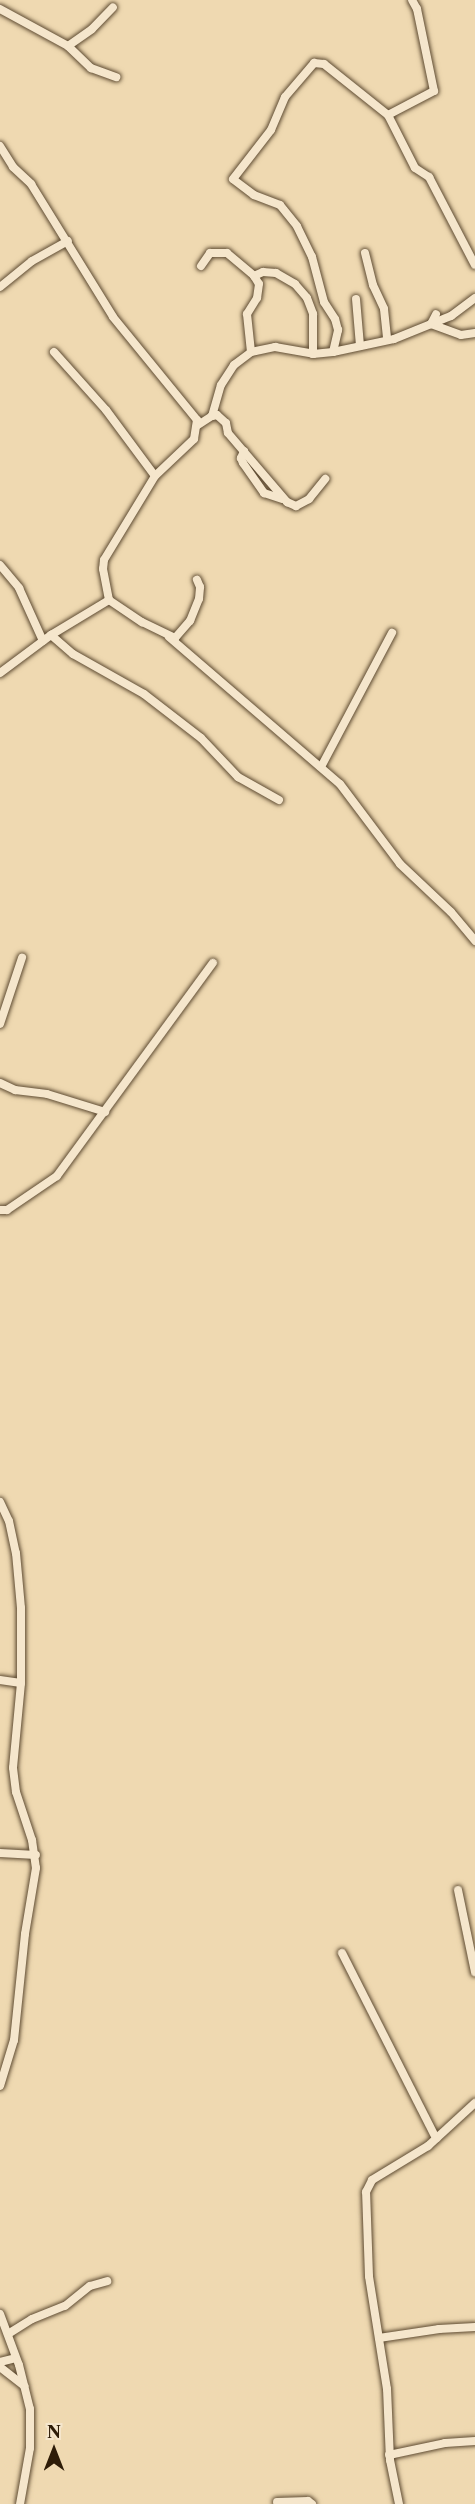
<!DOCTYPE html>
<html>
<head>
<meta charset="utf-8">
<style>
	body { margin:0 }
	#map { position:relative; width:475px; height:2504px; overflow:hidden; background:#efd9b1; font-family:"Libre Caslon Text",serif }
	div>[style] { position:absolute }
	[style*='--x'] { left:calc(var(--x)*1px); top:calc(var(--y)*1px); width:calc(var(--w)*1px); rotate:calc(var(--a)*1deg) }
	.roads { filter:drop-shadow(0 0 2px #5e4b32) drop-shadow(0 0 2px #5e4b32) }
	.minor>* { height:8px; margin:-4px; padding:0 4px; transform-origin:4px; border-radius:4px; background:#f5e6cc }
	span { translate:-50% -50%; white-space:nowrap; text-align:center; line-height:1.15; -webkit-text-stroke:6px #f5e6cc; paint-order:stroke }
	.north { position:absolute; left:24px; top:2420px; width:60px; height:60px; -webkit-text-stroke:4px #f5e6cc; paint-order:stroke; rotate:0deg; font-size:16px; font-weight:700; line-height:24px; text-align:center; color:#2e1c07 }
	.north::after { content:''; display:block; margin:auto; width:21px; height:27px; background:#2e1c07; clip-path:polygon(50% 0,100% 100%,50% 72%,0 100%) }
</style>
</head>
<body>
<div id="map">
	<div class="roads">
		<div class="minor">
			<div style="--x:0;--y:9;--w:77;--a:28.6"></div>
			<div style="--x:68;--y:46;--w:32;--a:44"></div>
			<div style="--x:91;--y:68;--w:27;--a:20"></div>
			<div style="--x:68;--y:46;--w:29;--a:-35"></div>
			<div style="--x:92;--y:29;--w:30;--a:-46"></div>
			<div style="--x:388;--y:115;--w:52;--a:-27.6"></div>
			<div style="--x:434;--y:91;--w:84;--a:-101.7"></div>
			<div style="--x:417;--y:9;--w:10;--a:-119"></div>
			<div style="--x:0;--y:146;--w:25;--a:58"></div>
			<div style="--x:13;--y:167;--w:25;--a:43"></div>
			<div style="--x:31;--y:184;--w:156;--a:58.3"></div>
			<div style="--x:113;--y:317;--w:133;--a:50.8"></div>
			<div style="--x:197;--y:420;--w:19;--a:99"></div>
			<div style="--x:194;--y:439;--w:54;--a:136.5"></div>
			<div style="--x:155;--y:476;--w:98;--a:121.3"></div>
			<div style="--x:104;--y:560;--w:9;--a:96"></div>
			<div style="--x:103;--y:569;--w:32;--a:79"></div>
			<div style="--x:109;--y:600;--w:40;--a:34"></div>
			<div style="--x:142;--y:622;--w:37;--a:26"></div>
			<div style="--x:175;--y:638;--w:23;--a:-49"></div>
			<div style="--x:190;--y:621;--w:24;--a:-68"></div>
			<div style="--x:199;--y:599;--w:12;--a:-85"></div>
			<div style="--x:200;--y:587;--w:8;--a:-113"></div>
			<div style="--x:365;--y:253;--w:33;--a:76"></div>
			<div style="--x:373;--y:285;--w:26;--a:65"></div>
			<div style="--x:384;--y:309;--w:31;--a:84"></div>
			<div style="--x:201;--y:266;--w:16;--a:-55"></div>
			<div style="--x:210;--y:253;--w:17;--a:0"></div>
			<div style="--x:227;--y:253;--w:35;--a:40"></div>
			<div style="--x:254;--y:276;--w:9;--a:58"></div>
			<div style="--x:259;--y:284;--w:14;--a:98"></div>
			<div style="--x:257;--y:298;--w:19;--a:122"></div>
			<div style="--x:247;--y:314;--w:38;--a:84"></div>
			<div style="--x:254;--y:276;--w:10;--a:-24"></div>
			<div style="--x:263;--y:272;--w:13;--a:4"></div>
			<div style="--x:276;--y:273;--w:22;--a:30"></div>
			<div style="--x:295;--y:284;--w:18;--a:49"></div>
			<div style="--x:307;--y:298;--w:17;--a:69"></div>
			<div style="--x:313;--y:314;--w:40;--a:90"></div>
			<div style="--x:0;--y:287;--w:41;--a:-39.1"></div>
			<div style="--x:32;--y:261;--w:41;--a:-29.1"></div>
			<div style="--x:356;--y:299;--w:47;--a:85.1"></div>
			<div style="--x:431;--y:324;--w:22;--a:-22"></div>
			<div style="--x:451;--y:316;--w:30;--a:-37"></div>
			<div style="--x:431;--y:324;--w:32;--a:20"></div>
			<div style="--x:461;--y:335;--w:14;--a:-8"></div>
			<div style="--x:54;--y:352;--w:78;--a:48.1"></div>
			<div style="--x:106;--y:410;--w:82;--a:53.4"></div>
			<div style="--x:333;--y:352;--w:23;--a:-77"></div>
			<div style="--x:338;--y:330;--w:11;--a:-105"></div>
			<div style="--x:335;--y:319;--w:20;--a:-123"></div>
			<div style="--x:324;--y:302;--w:47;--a:-104.9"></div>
			<div style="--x:312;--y:257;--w:34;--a:-116"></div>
			<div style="--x:297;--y:226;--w:27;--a:-129"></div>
			<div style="--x:280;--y:205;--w:28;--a:-159"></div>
			<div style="--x:254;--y:195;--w:26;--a:-143"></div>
			<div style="--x:233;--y:179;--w:62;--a:-52.2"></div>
			<div style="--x:271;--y:130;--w:36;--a:-67"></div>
			<div style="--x:285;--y:97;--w:45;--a:-49.5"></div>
			<div style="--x:314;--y:63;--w:10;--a:6"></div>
			<div style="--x:324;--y:64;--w:82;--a:38.6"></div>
			<div style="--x:388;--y:115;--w:59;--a:63"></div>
			<div style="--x:415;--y:168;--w:17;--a:33"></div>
			<div style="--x:429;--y:177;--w:99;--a:62.4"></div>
			<div style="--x:212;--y:416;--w:5;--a:-11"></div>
			<div style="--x:217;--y:415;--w:12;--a:42"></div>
			<div style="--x:226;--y:423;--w:10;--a:79"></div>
			<div style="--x:228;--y:433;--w:91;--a:49.5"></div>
			<div style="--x:287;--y:502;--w:10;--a:24"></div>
			<div style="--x:296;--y:506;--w:15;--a:-28"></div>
			<div style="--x:309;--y:499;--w:26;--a:-51"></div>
			<div style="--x:198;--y:425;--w:17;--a:-33"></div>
			<div style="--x:212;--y:416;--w:32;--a:-74"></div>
			<div style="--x:221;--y:385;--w:24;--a:-57"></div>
			<div style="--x:234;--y:365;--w:21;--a:-37"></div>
			<div style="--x:251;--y:352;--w:25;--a:-12"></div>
			<div style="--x:275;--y:347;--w:39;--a:10"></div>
			<div style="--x:313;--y:354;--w:20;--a:-6"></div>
			<div style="--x:333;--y:352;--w:62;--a:-12"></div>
			<div style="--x:394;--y:339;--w:40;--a:-22"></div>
			<div style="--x:431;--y:324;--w:11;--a:-63"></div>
			<div style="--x:244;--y:451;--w:8;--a:113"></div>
			<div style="--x:241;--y:458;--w:5;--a:68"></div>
			<div style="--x:243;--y:463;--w:37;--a:55"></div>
			<div style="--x:264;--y:493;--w:19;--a:18"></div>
			<div style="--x:0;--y:565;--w:30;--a:50"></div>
			<div style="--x:19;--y:588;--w:58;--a:65.6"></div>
			<div style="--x:51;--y:635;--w:29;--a:41"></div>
			<div style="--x:73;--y:654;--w:81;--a:29.4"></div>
			<div style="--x:144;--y:694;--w:72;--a:37.7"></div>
			<div style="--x:201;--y:738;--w:54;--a:46.5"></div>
			<div style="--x:238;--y:777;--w:47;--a:29.3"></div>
			<div style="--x:169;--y:637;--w:225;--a:40.7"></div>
			<div style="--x:340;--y:784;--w:100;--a:53.1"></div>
			<div style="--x:400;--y:864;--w:70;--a:43.3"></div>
			<div style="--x:451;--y:912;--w:38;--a:50"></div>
			<div style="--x:0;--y:673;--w:64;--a:-36.7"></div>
			<div style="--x:51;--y:635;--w:68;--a:-31.1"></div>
			<div style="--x:321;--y:767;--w:152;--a:-62.1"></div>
			<div style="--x:0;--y:1024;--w:70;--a:-71.6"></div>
			<div style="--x:0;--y:1083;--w:17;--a:25"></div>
			<div style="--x:15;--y:1090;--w:32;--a:7"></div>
			<div style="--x:47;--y:1094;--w:61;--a:17.2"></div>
			<div style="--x:0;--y:1210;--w:7;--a:0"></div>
			<div style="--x:7;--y:1210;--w:60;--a:-34.2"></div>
			<div style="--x:57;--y:1176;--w:264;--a:-53.8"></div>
			<div style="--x:0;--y:1502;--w:21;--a:65"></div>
			<div style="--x:9;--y:1521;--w:33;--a:78"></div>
			<div style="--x:16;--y:1553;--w:55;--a:84.8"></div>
			<div style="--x:21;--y:1608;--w:75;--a:90"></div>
			<div style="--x:21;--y:1683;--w:85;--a:95.4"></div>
			<div style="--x:13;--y:1768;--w:24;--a:83"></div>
			<div style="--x:16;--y:1792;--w:51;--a:71.6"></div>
			<div style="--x:32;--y:1840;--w:28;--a:82"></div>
			<div style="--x:36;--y:1868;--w:67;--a:99.5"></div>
			<div style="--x:25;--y:1934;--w:107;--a:95.9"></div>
			<div style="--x:14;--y:2040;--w:48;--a:106.9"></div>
			<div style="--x:0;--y:1680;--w:21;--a:8"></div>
			<div style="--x:0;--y:1853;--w:36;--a:3"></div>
			<div style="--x:458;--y:1890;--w:84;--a:78.3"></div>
			<div style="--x:342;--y:1953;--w:208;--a:63.1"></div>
			<div style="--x:0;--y:2314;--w:54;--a:69.6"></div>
			<div style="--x:19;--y:2365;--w:45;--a:76"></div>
			<div style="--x:30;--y:2409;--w:39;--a:90"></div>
			<div style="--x:30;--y:2448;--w:57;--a:100.1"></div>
			<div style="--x:8;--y:2334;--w:28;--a:-32"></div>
			<div style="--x:32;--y:2319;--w:35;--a:-22"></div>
			<div style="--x:65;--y:2306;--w:32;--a:-39"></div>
			<div style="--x:90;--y:2286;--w:18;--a:-16"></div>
			<div style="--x:379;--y:2338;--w:61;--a:-8.5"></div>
			<div style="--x:439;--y:2329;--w:36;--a:-3"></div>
			<div style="--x:0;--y:2362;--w:16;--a:-14"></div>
			<div style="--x:0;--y:2367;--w:31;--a:38"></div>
			<div style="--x:389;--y:2455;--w:57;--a:-12.1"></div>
			<div style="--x:445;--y:2443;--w:30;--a:-4"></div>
			<div style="--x:277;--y:2502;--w:31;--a:-2"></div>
			<div style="--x:308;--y:2501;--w:5;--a:37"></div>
			<div style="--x:399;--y:2504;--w:45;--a:-101.6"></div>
			<div style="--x:390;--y:2460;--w:71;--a:-92.4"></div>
			<div style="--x:387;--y:2389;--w:114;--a:-99.1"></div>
			<div style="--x:369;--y:2276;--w:84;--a:-92"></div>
			<div style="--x:366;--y:2192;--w:13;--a:-63"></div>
			<div style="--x:372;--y:2180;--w:66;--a:-31.3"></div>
			<div style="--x:428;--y:2146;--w:64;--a:-42.5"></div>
		</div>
	</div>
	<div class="north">N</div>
</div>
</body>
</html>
